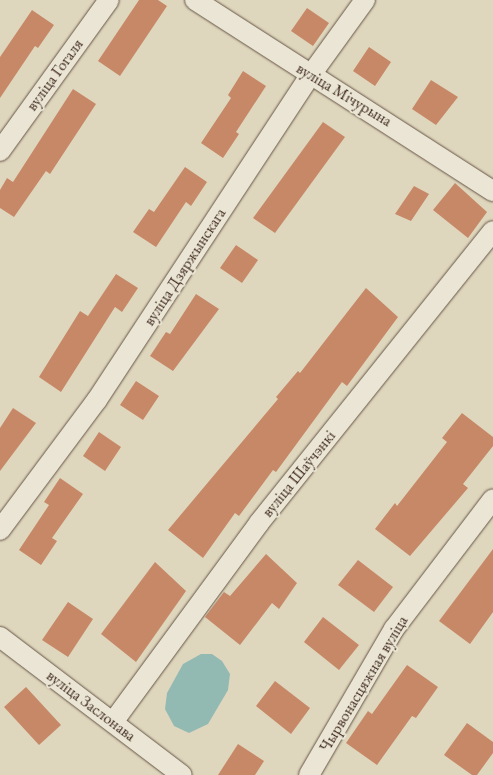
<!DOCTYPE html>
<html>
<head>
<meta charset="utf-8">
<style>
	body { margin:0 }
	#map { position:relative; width:493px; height:775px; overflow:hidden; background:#dfd7bd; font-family:"EB Garamond",serif }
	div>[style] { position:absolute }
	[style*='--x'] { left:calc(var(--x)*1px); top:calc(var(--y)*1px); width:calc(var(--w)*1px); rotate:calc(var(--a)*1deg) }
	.water>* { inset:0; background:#93b9b3 }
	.building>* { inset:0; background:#c78868 }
	.roads { filter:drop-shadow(0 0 1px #675446) drop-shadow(0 0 1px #675446) }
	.minor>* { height:20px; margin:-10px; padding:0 10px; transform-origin:10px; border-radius:10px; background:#eae5d4 }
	span { translate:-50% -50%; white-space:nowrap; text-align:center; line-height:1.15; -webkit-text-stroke:4px #eae5d4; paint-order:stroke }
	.street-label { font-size:16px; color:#3f291e }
</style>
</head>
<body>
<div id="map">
	<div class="water">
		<div style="clip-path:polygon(201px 654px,212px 654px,222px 661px,230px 674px,228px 690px,208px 724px,189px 733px,174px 726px,165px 709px,167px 693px,183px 664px)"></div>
	</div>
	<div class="building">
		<div style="clip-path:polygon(139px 0,158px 0,167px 6px,120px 76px,98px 61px)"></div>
		<div style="clip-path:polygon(307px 8px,329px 23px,313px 46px,291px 31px)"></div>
		<div style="clip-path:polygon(32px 10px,54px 25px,38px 48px,35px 46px,0 98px,0 57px)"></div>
		<div style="clip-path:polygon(369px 47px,391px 62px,375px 86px,353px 71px)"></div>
		<div style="clip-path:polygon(243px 71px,266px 86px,236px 132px,239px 134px,223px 158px,201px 143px,231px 98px,228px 95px)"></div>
		<div style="clip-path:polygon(431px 80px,458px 97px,436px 125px,412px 109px)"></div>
		<div style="clip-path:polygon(73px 89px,96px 104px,50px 174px,46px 171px,14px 217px,0 208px,0 190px,7px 178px,13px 182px)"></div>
		<div style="clip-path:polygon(323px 122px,345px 137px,275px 233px,253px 218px)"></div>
		<div style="clip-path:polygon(185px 167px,207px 182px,191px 206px,186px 202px,156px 247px,133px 232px,149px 209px,154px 212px)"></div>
		<div style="clip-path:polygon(455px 183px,487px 212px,468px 238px,433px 210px)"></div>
		<div style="clip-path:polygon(414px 186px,429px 194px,411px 221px,395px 214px)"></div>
		<div style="clip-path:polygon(236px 245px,258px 260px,242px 283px,220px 268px)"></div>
		<div style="clip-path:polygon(116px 274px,138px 288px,122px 312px,115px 307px,61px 392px,39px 377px,80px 311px,88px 316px)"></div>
		<div style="clip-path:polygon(366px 288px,398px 317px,347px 386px,342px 382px,276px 472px,273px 470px,239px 516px,235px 513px,203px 558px,168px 530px,278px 399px,276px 397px,298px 371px,300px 373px)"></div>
		<div style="clip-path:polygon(196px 294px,219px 309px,173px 371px,150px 356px,166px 332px,170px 334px)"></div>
		<div style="clip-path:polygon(136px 381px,159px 396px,143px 420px,120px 405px)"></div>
		<div style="clip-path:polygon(13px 408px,36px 423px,0 471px,0 428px)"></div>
		<div style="clip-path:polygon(462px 413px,493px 437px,493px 446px,463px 484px,468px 488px,410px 556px,375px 529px,395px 503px,397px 506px,447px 442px,442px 438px)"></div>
		<div style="clip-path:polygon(99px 432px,121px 447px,105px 471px,83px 456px)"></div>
		<div style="clip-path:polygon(60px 478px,83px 494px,52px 538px,57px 541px,41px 565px,19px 550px,49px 505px,44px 502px)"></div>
		<div style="clip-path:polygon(493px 549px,493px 612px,470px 644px,439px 621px)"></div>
		<div style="clip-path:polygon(266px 554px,297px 583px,279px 609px,272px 603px,240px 645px,205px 617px,224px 592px,230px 596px)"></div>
		<div style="clip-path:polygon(358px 560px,393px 587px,374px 612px,338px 585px)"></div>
		<div style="clip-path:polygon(155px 562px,186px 591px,136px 662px,101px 634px)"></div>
		<div style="clip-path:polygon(68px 602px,93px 619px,68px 657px,42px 640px)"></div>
		<div style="clip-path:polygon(323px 617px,359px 645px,339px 670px,304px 642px)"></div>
		<div style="clip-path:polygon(407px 665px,438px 687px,416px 718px,412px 716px,377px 765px,346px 743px,368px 711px,372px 714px)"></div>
		<div style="clip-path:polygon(275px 681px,310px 708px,291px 734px,256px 706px)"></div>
		<div style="clip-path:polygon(26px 687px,61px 725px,39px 745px,4px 707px)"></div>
		<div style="clip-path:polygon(467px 723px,493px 742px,493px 753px,477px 775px,472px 775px,444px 755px)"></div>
		<div style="clip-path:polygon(238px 744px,264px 761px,255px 775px,218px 775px)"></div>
	</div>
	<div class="roads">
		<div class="minor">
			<div style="--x:195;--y:0;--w:354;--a:32.7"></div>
			<div style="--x:0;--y:151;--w:186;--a:-54.2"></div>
			<div style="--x:0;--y:530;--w:162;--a:-53.3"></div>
			<div style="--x:97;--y:400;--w:388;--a:-56.7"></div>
			<div style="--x:310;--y:76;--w:94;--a:-54.1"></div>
			<div style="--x:0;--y:637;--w:228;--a:37.2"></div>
			<div style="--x:113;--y:722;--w:247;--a:-53.7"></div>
			<div style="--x:259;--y:523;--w:374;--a:-51.3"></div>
			<div style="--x:309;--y:775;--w:169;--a:-59.8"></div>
			<div style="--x:394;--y:629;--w:163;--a:-52.7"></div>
		</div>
	</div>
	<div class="street-label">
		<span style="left:55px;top:75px;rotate:-54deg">вуліца Гогаля</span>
		<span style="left:344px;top:95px;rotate:31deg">вуліца Мічурына</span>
		<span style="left:185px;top:267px;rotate:-57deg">вуліца Дзяржынскага</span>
		<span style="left:299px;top:474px;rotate:-51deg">вуліца Шаўчэнкі</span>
		<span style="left:364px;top:684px;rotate:-59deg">Чырвонасцяжная вуліца</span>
		<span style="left:91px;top:706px;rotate:37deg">вуліца Заслонава</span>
	</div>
</div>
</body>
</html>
